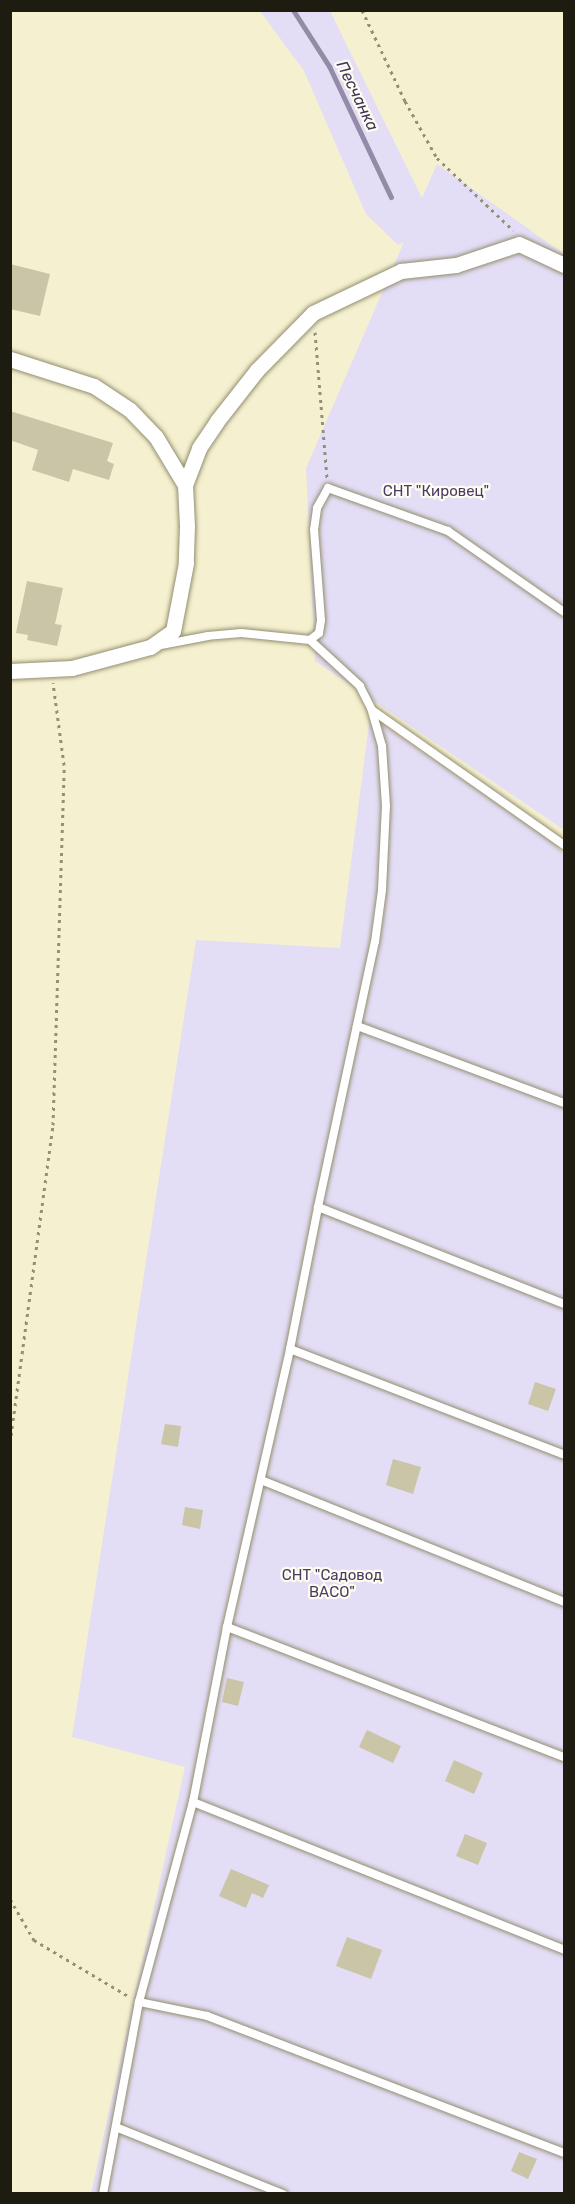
<!DOCTYPE html>
<html>
<head>
<meta charset="utf-8">
<style>
	body { margin:0 }
	#map { position:relative; width:575px; height:2204px; overflow:hidden; background:#f5f1d0; font-family:Rubik,sans-serif }
	div>[style] { position:absolute }
	[style*='--x'] { left:calc(var(--x)*1px); top:calc(var(--y)*1px); width:calc(var(--w)*1px); rotate:calc(var(--a)*1deg) }
	.green>* { inset:0; background:#e4ddf6 }
	.stream>* { height:5px; margin:-2.5px; padding:0 2.5px; transform-origin:2.5px; border-radius:2.5px; background:#938ba7 }
	.building>* { inset:0; background:#cac5a6 }
	.path>* { height:3px; margin-top:-1.5px; transform-origin:0; background:repeating-linear-gradient(90deg,#939078 0 3px,transparent 0 7.5px) }
	.roads { filter:drop-shadow(0 0 2px #938e70) drop-shadow(0 0 2px #938e70) }
	.lane>* { height:8px; margin:-4px; padding:0 4px; transform-origin:4px; border-radius:4px; background:#fff }
	.street>* { height:15px; margin:-7.5px; padding:0 7.5px; transform-origin:7.5px; border-radius:7.5px; background:#fff }
	span { translate:-50% -50%; white-space:nowrap; text-align:center; line-height:1.15; -webkit-text-stroke:4.5px #fffdf0; paint-order:stroke }
	.park-label { font-size:15px; color:#483b66 }
	.water-label { font-size:16px; color:#42355f; font-style:italic }
	.frame { position:absolute; inset:0; border:12px solid #1e1c10; pointer-events:none }
</style>
</head>
<body>
<div id="map">
	<div class="green">
		<div style="clip-path:polygon(260px 11px,330px 11px,422px 198px,437px 164px,564px 254px,564px 830px,315px 661px,306px 468px,404px 242px,398px 245px,366px 214px,304px 71px)"></div>
		<div style="clip-path:polygon(370px 716px,550px 840px,564px 854px,564px 2193px,91px 2193px,185px 1767px,72px 1737px,196px 940px,340px 948px)"></div>
	</div>
	<div class="stream">
		<div style="--x:293;--y:10;--w:67;--a:57.3"></div>
		<div style="--x:329;--y:66;--w:145;--a:64.7"></div>
	</div>
	<div class="building">
		<div style="clip-path:polygon(10px 264px,50px 274px,40px 316px,10px 309px)"></div>
		<div style="clip-path:polygon(10px 411px,113px 443px,107px 461px,114px 464px,109px 480px,73px 469px,69px 482px,32px 470px,38px 450px,10px 440px)"></div>
		<div style="clip-path:polygon(27px 581px,63px 588px,55px 624px,62px 625px,57px 646px,27px 640px,28px 635px,16px 633px)"></div>
		<div style="clip-path:polygon(535px 1382px,556px 1389px,548px 1411px,528px 1404px)"></div>
		<div style="clip-path:polygon(165px 1424px,181px 1426px,178px 1447px,161px 1444px)"></div>
		<div style="clip-path:polygon(393px 1459px,421px 1467px,413px 1494px,386px 1485px)"></div>
		<div style="clip-path:polygon(185px 1507px,203px 1510px,200px 1529px,182px 1525px)"></div>
		<div style="clip-path:polygon(227px 1678px,244px 1682px,238px 1706px,222px 1702px)"></div>
		<div style="clip-path:polygon(367px 1730px,401px 1746px,393px 1763px,359px 1747px)"></div>
		<div style="clip-path:polygon(454px 1760px,483px 1773px,474px 1794px,445px 1781px)"></div>
		<div style="clip-path:polygon(465px 1834px,487px 1843px,478px 1865px,456px 1856px)"></div>
		<div style="clip-path:polygon(231px 1869px,269px 1885px,263px 1898px,252px 1893px,246px 1908px,219px 1896px)"></div>
		<div style="clip-path:polygon(347px 1937px,382px 1950px,371px 1979px,336px 1966px)"></div>
		<div style="clip-path:polygon(519px 2152px,537px 2159px,528px 2179px,511px 2171px)"></div>
	</div>
	<div class="path">
		<div style="--x:362;--y:10;--w:101;--a:64.7"></div>
		<div style="--x:405;--y:101;--w:65;--a:60.7"></div>
		<div style="--x:437;--y:158;--w:105;--a:43.5"></div>
		<div style="--x:315;--y:332;--w:146;--a:85.3"></div>
		<div style="--x:10;--y:1443;--w:321;--a:-82.3"></div>
		<div style="--x:53;--y:1125;--w:360;--a:-88.2"></div>
		<div style="--x:64;--y:765;--w:83;--a:-97.6"></div>
		<div style="--x:10;--y:1899;--w:48;--a:59.7"></div>
		<div style="--x:34;--y:1940;--w:109;--a:30.8"></div>
	</div>
	<div class="roads">
		<div class="lane">
			<div style="--x:310;--y:640;--w:11;--a:-38"></div>
			<div style="--x:319;--y:633;--w:13;--a:-81"></div>
			<div style="--x:321;--y:620;--w:90;--a:-94.4"></div>
			<div style="--x:314;--y:530;--w:22;--a:-82"></div>
			<div style="--x:317;--y:508;--w:23;--a:-61"></div>
			<div style="--x:328;--y:488;--w:127;--a:19.7"></div>
			<div style="--x:448;--y:531;--w:141;--a:34.9"></div>
			<div style="--x:372;--y:710;--w:235;--a:35.1"></div>
			<div style="--x:357;--y:1026;--w:221;--a:20.4"></div>
			<div style="--x:318;--y:1207;--w:264;--a:21.5"></div>
			<div style="--x:290;--y:1349;--w:294;--a:21.1"></div>
			<div style="--x:261;--y:1480;--w:327;--a:21.9"></div>
			<div style="--x:227;--y:1627;--w:361;--a:21.1"></div>
			<div style="--x:193;--y:1802;--w:399;--a:21.7"></div>
			<div style="--x:139;--y:2002;--w:69;--a:11.6"></div>
			<div style="--x:207;--y:2016;--w:382;--a:21"></div>
			<div style="--x:118;--y:2128;--w:178;--a:21.8"></div>
			<div style="--x:103;--y:2194;--w:195;--a:-79.4"></div>
			<div style="--x:139;--y:2002;--w:207;--a:-74.9"></div>
			<div style="--x:193;--y:1802;--w:178;--a:-79"></div>
			<div style="--x:227;--y:1627;--w:285;--a:-77.2"></div>
			<div style="--x:290;--y:1349;--w:145;--a:-78.8"></div>
			<div style="--x:318;--y:1207;--w:271;--a:-77.9"></div>
			<div style="--x:375;--y:942;--w:52;--a:-82.3"></div>
			<div style="--x:382;--y:890;--w:84;--a:-87.3"></div>
			<div style="--x:386;--y:806;--w:60;--a:-93.8"></div>
			<div style="--x:382;--y:746;--w:37;--a:-106"></div>
			<div style="--x:372;--y:710;--w:27;--a:-117"></div>
			<div style="--x:360;--y:686;--w:68;--a:-137.4"></div>
			<div style="--x:310;--y:640;--w:69;--a:-174.2"></div>
			<div style="--x:241;--y:633;--w:33;--a:175"></div>
			<div style="--x:208;--y:636;--w:48;--a:169.2"></div>
		</div>
		<div class="street">
			<div style="--x:10;--y:359;--w:88;--a:17.8"></div>
			<div style="--x:94;--y:386;--w:43;--a:33.7"></div>
			<div style="--x:130;--y:410;--w:37;--a:46"></div>
			<div style="--x:156;--y:437;--w:56;--a:58.9"></div>
			<div style="--x:185;--y:485;--w:41;--a:87.2"></div>
			<div style="--x:187;--y:526;--w:37;--a:92"></div>
			<div style="--x:186;--y:563;--w:69;--a:100.8"></div>
			<div style="--x:173;--y:631;--w:28;--a:145"></div>
			<div style="--x:150;--y:647;--w:81;--a:164.9"></div>
			<div style="--x:72;--y:668;--w:62;--a:177.2"></div>
			<div style="--x:185;--y:485;--w:40;--a:-69"></div>
			<div style="--x:199;--y:448;--w:32;--a:-56"></div>
			<div style="--x:217;--y:421;--w:65;--a:-51.9"></div>
			<div style="--x:257;--y:370;--w:80;--a:-45.5"></div>
			<div style="--x:313;--y:313;--w:98;--a:-25.5"></div>
			<div style="--x:401;--y:271;--w:55;--a:-6.2"></div>
			<div style="--x:456;--y:265;--w:66;--a:-18.4"></div>
			<div style="--x:519;--y:244;--w:50;--a:25"></div>
		</div>
	</div>
	<div class="park-label">
		<span style="left:436px;top:492px">СНТ "Кировец"</span>
		<span style="left:332px;top:1584px">СНТ "Садовод<br>ВАСО"</span>
	</div>
	<div class="water-label">
		<span style="left:357px;top:96px;rotate:64deg">Песчанка</span>
	</div>
	<div class="frame"></div>
</div>
</body>
</html>
